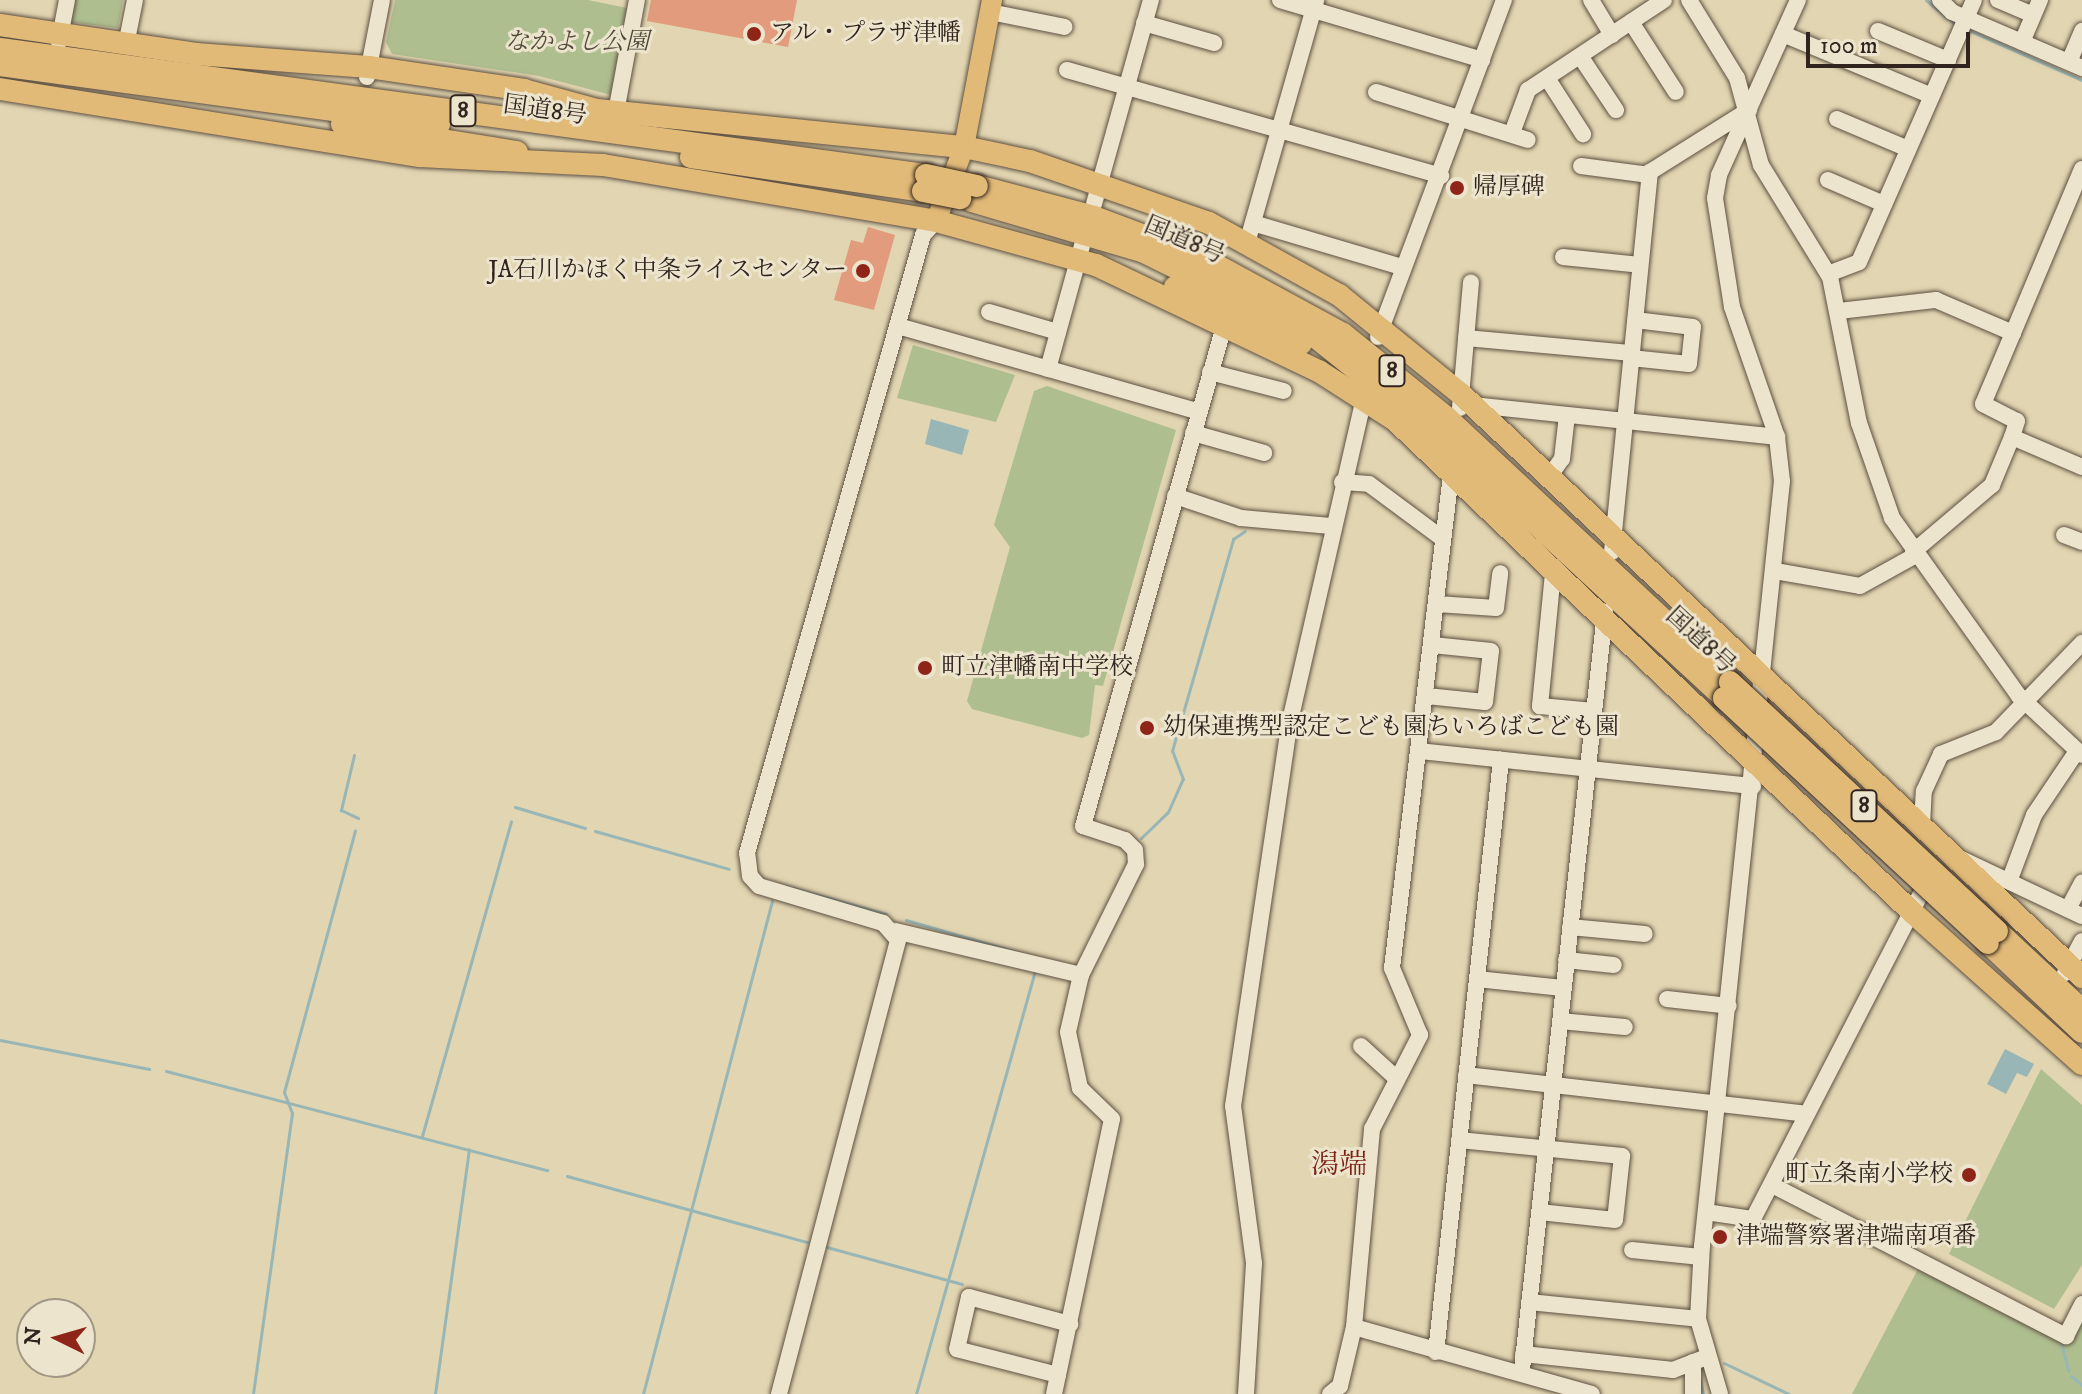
<!DOCTYPE html>
<html>
<head>
<meta charset="utf-8">
<style>
	body { margin:0 }
	#map { position:relative; width:2082px; height:1394px; overflow:hidden; background:#e2d5b1; font-family:"IM FELL DW Pica","Noto Serif JP",serif }
	div>[style] { position:absolute }
	[style*='--x'] { left:calc(var(--x)*1px); top:calc(var(--y)*1px); width:calc(var(--w)*1px); rotate:calc(var(--a)*1deg) }
	.green>* { inset:0; background:#afbe8f }
	.water>* { inset:0; background:#98b6b5 }
	.stream>* { height:3px; margin:-1.5px; padding:0 1.5px; transform-origin:1.5px; border-radius:1.5px; background:#98b6b5 }
	.building>* { inset:0; background:#e29b7c }
	.roads { filter:drop-shadow(0 0 2px #5d5042) drop-shadow(0 0 2px #5d5042) }
	.minor>* { height:16px; margin:-8px; padding:0 8px; transform-origin:8px; border-radius:8px; background:#ece4cc }
	.major>* { height:20px; margin:-10px; padding:0 10px; transform-origin:10px; border-radius:10px; background:#e1ba78 }
	.highway>* { height:22px; margin:-11px; padding:0 11px; transform-origin:11px; border-radius:11px; background:#e1ba78 }
	.bridges { filter:drop-shadow(0 0 2px #31231d) drop-shadow(0 0 2px #31231d) }
	.highway-bridge>* { height:22px; margin:-11px; padding:0 11px; transform-origin:11px; border-radius:11px; background:#e1ba78 }
	.dots>* { width:22px; height:22px; translate:-50% -50%; box-sizing:border-box; border:4px solid #ece4cc; border-radius:50% }
	span { translate:-50% -50%; white-space:nowrap; text-align:center; line-height:1.15; -webkit-text-stroke:6px #ece4cc; paint-order:stroke }
	.shield-label span { padding:2px 6px; background:#ece4cc; border:2px solid; border-radius:6px; -webkit-text-stroke-width:0 }
	.shield-label { font-size:22px; color:#31231d; font-weight:700 }
	.poi-label { font-size:24px; color:#31231d }
	.left { translate:0 -50%; text-align:left }
	.right { translate:-100% -50%; text-align:right }
	.park-label { font-size:24px; color:#504a3a; font-style:italic }
	.street-label { font-size:24px; color:#31231d }
	.quarter-label { font-size:28px; color:#7a1f14 }
	.north { position:absolute; left:16px; top:1298px; width:80px; height:80px; box-sizing:border-box; background:#ece4cc; border:2px solid #a19786; border-radius:50%; rotate:275deg; font-size:22px; font-weight:700; line-height:32px; text-align:center; color:#31231d }
	.north::after { content:''; display:block; margin:auto; width:28px; height:36px; background:#8f2418; clip-path:polygon(50% 0,100% 100%,50% 72%,0 100%) }
	.scale { position:absolute; left:1806px; top:32px; width:164px; height:36px; box-sizing:border-box; border:4px solid #31231d; border-top:0; padding-left:10px; font-size:24px; line-height:28px; white-space:nowrap; color:#31231d; -webkit-text-stroke:6px #ece4cc; paint-order:stroke }
</style>
</head>
<body>
<div id="map">
	<div class="green">
		<div style="clip-path:polygon(74px 0,123px 0,118px 28px,70px 22px)"></div>
		<div style="clip-path:polygon(395px 0,588px 0,627px 8px,611px 95px,539px 76px,392px 54px,386px 42px)"></div>
		<div style="clip-path:polygon(913px 345px,1015px 375px,996px 422px,897px 398px)"></div>
		<div style="clip-path:polygon(1047px 386px,1176px 430px,1103px 686px,1095px 685px,1089px 735px,1082px 738px,972px 709px,967px 701px,1010px 547px,994px 525px,1034px 391px)"></div>
		<div style="clip-path:polygon(2041px 1069px,2082px 1105px,2082px 1265px,2054px 1309px,1949px 1254px)"></div>
		<div style="clip-path:polygon(1919px 1267px,2068px 1343px,2082px 1318px,2082px 1394px,1852px 1394px)"></div>
	</div>
	<div class="water">
		<div style="clip-path:polygon(931px 419px,969px 430px,962px 455px,925px 444px)"></div>
		<div style="clip-path:polygon(2005px 1049px,2034px 1064px,2027px 1077px,2017px 1073px,2006px 1094px,1987px 1084px)"></div>
	</div>
	<div class="stream">
		<div style="--x:1926;--y:0;--w:40;--a:40"></div>
		<div style="--x:1968;--y:30;--w:124;--a:23.7"></div>
		<div style="--x:354;--y:755;--w:57;--a:103.3"></div>
		<div style="--x:341;--y:810;--w:19;--a:25"></div>
		<div style="--x:515;--y:807;--w:73;--a:16.7"></div>
		<div style="--x:595;--y:831;--w:139;--a:15.8"></div>
		<div style="--x:1141;--y:838;--w:37;--a:-44"></div>
		<div style="--x:1168;--y:812;--w:36;--a:-66"></div>
		<div style="--x:1183;--y:779;--w:30;--a:-111"></div>
		<div style="--x:1172;--y:751;--w:221;--a:-73.9"></div>
		<div style="--x:1233;--y:539;--w:14;--a:-34"></div>
		<div style="--x:786;--y:886;--w:104;--a:15.6"></div>
		<div style="--x:906;--y:920;--w:119;--a:16.1"></div>
		<div style="--x:0;--y:1040;--w:152;--a:11"></div>
		<div style="--x:166;--y:1071;--w:394;--a:14.6"></div>
		<div style="--x:422;--y:1136;--w:327;--a:-74.2"></div>
		<div style="--x:567;--y:1176;--w:249;--a:15.4"></div>
		<div style="--x:823;--y:1246;--w:144;--a:15.3"></div>
		<div style="--x:2061;--y:1342;--w:30;--a:76"></div>
		<div style="--x:1724;--y:1363;--w:72;--a:25.5"></div>
		<div style="--x:2071;--y:1376;--w:14;--a:39"></div>
		<div style="--x:1700;--y:1379;--w:15;--a:79"></div>
		<div style="--x:253;--y:1394;--w:284;--a:-82.1"></div>
		<div style="--x:292;--y:1113;--w:22;--a:-111"></div>
		<div style="--x:284;--y:1092;--w:271;--a:-74.8"></div>
		<div style="--x:435;--y:1394;--w:247;--a:-82.1"></div>
		<div style="--x:643;--y:1394;--w:510;--a:-75.34"></div>
		<div style="--x:916;--y:1394;--w:443;--a:-74.3"></div>
	</div>
	<div class="building">
		<div style="clip-path:polygon(651px 0,797px 0,788px 47px,647px 21px)"></div>
		<div style="clip-path:polygon(868px 227px,895px 235px,874px 310px,834px 300px,851px 240px,863px 243px)"></div>
	</div>
	<div class="roads">
		<div class="minor">
			<div style="--x:1280;--y:0;--w:211;--a:16.5"></div>
			<div style="--x:1591;--y:0;--w:41;--a:59"></div>
			<div style="--x:1689;--y:0;--w:92;--a:58.4"></div>
			<div style="--x:1737;--y:78;--w:90;--a:74.6"></div>
			<div style="--x:1761;--y:165;--w:132;--a:58.4"></div>
			<div style="--x:1830;--y:277;--w:149;--a:78.8"></div>
			<div style="--x:1859;--y:423;--w:101;--a:70.8"></div>
			<div style="--x:1892;--y:518;--w:219;--a:54.5"></div>
			<div style="--x:2019;--y:696;--w:86;--a:43.1"></div>
			<div style="--x:1940;--y:0;--w:17;--a:45"></div>
			<div style="--x:1952;--y:12;--w:142;--a:23.3"></div>
			<div style="--x:1998;--y:0;--w:38;--a:23"></div>
			<div style="--x:990;--y:12;--w:76;--a:11.3"></div>
			<div style="--x:1631;--y:22;--w:83;--a:57.3"></div>
			<div style="--x:1144;--y:23;--w:73;--a:15.9"></div>
			<div style="--x:1878;--y:31;--w:76;--a:22.5"></div>
			<div style="--x:1783;--y:34;--w:161;--a:22.6"></div>
			<div style="--x:59;--y:42;--w:43;--a:-79.2"></div>
			<div style="--x:2022;--y:42;--w:46;--a:-66.8"></div>
			<div style="--x:126;--y:45;--w:46;--a:-78.7"></div>
			<div style="--x:1580;--y:56;--w:65;--a:56.3"></div>
			<div style="--x:2069;--y:62;--w:34;--a:-67"></div>
			<div style="--x:1067;--y:70;--w:389;--a:15.8"></div>
			<div style="--x:367;--y:77;--w:78;--a:-79"></div>
			<div style="--x:1547;--y:78;--w:67;--a:57.3"></div>
			<div style="--x:1376;--y:92;--w:159;--a:17.5"></div>
			<div style="--x:616;--y:112;--w:114;--a:-79.4"></div>
			<div style="--x:1837;--y:119;--w:77;--a:22.9"></div>
			<div style="--x:1512;--y:133;--w:46;--a:-69.6"></div>
			<div style="--x:1528;--y:90;--w:163;--a:-33.5"></div>
			<div style="--x:1581;--y:166;--w:69;--a:7.5"></div>
			<div style="--x:1828;--y:180;--w:61;--a:23.2"></div>
			<div style="--x:1094;--y:204;--w:212;--a:-74.4"></div>
			<div style="--x:1253;--y:223;--w:155;--a:16.5"></div>
			<div style="--x:1247;--y:243;--w:253;--a:-74.1"></div>
			<div style="--x:1563;--y:257;--w:77;--a:5.9"></div>
			<div style="--x:1828;--y:274;--w:33;--a:-21"></div>
			<div style="--x:1859;--y:262;--w:286;--a:-66.3"></div>
			<div style="--x:1839;--y:311;--w:98;--a:-6.5"></div>
			<div style="--x:1936;--y:300;--w:84;--a:23.2"></div>
			<div style="--x:2013;--y:333;--w:178;--a:-67.2"></div>
			<div style="--x:989;--y:312;--w:72;--a:16.2"></div>
			<div style="--x:898;--y:326;--w:313;--a:15.9"></div>
			<div style="--x:2013;--y:333;--w:77;--a:112.9"></div>
			<div style="--x:1983;--y:404;--w:38;--a:27"></div>
			<div style="--x:2017;--y:421;--w:17;--a:107"></div>
			<div style="--x:2012;--y:437;--w:76;--a:23.2"></div>
			<div style="--x:1378;--y:337;--w:360;--a:-69.5"></div>
			<div style="--x:1466;--y:338;--w:167;--a:5.2"></div>
			<div style="--x:1631;--y:358;--w:58;--a:5.9"></div>
			<div style="--x:1689;--y:364;--w:37;--a:-84"></div>
			<div style="--x:1693;--y:327;--w:58;--a:-173.1"></div>
			<div style="--x:1048;--y:369;--w:132;--a:-74.6"></div>
			<div style="--x:1210;--y:372;--w:76;--a:14.4"></div>
			<div style="--x:1473;--y:405;--w:306;--a:6"></div>
			<div style="--x:1460;--y:408;--w:126;--a:-85"></div>
			<div style="--x:1193;--y:433;--w:74;--a:15.7"></div>
			<div style="--x:1548;--y:478;--w:24;--a:-54"></div>
			<div style="--x:1562;--y:459;--w:44;--a:-83.5"></div>
			<div style="--x:1342;--y:482;--w:27;--a:4"></div>
			<div style="--x:1369;--y:484;--w:92;--a:36.6"></div>
			<div style="--x:1175;--y:496;--w:70;--a:18.4"></div>
			<div style="--x:1241;--y:518;--w:90;--a:5.1"></div>
			<div style="--x:2064;--y:535;--w:19;--a:21"></div>
			<div style="--x:1612;--y:552;--w:382;--a:-84.3"></div>
			<div style="--x:1650;--y:172;--w:117;--a:-32.1"></div>
			<div style="--x:1913;--y:552;--w:104;--a:-40.3"></div>
			<div style="--x:1992;--y:485;--w:52;--a:-67.4"></div>
			<div style="--x:1775;--y:571;--w:86;--a:10"></div>
			<div style="--x:1860;--y:586;--w:64;--a:-29"></div>
			<div style="--x:1553;--y:573;--w:134;--a:95.6"></div>
			<div style="--x:1540;--y:706;--w:54;--a:5.3"></div>
			<div style="--x:1437;--y:604;--w:59;--a:3.9"></div>
			<div style="--x:1496;--y:608;--w:35;--a:-83"></div>
			<div style="--x:1427;--y:696;--w:58;--a:5.9"></div>
			<div style="--x:1485;--y:702;--w:51;--a:-83.3"></div>
			<div style="--x:1491;--y:651;--w:59;--a:-174.2"></div>
			<div style="--x:1419;--y:751;--w:336;--a:6"></div>
			<div style="--x:1922;--y:825;--w:34;--a:-87"></div>
			<div style="--x:1924;--y:791;--w:41;--a:-65.3"></div>
			<div style="--x:1941;--y:754;--w:59;--a:-21.8"></div>
			<div style="--x:1996;--y:732;--w:124;--a:-46"></div>
			<div style="--x:1957;--y:857;--w:138;--a:25.3"></div>
			<div style="--x:2010;--y:879;--w:68;--a:-69.4"></div>
			<div style="--x:2034;--y:815;--w:77;--a:-56.1"></div>
			<div style="--x:2068;--y:909;--w:30;--a:-62"></div>
			<div style="--x:1570;--y:927;--w:75;--a:5.3"></div>
			<div style="--x:895;--y:931;--w:191;--a:13.3"></div>
			<div style="--x:1566;--y:960;--w:48;--a:5.9"></div>
			<div style="--x:2065;--y:973;--w:36;--a:-62"></div>
			<div style="--x:1477;--y:979;--w:86;--a:6"></div>
			<div style="--x:1667;--y:999;--w:62;--a:6.4"></div>
			<div style="--x:1560;--y:1021;--w:65;--a:5.3"></div>
			<div style="--x:1361;--y:1046;--w:47;--a:42.4"></div>
			<div style="--x:1466;--y:1075;--w:342;--a:6.5"></div>
			<div style="--x:1459;--y:1140;--w:164;--a:5.6"></div>
			<div style="--x:1622;--y:1156;--w:64;--a:96.2"></div>
			<div style="--x:1615;--y:1220;--w:76;--a:-174"></div>
			<div style="--x:1772;--y:1185;--w:331;--a:27.2"></div>
			<div style="--x:2066;--y:1336;--w:36;--a:-63"></div>
			<div style="--x:1706;--y:1212;--w:48;--a:8.5"></div>
			<div style="--x:1753;--y:1219;--w:366;--a:-62.7"></div>
			<div style="--x:1632;--y:1250;--w:69;--a:5.8"></div>
			<div style="--x:1529;--y:1302;--w:170;--a:5.7"></div>
			<div style="--x:1354;--y:1327;--w:247;--a:15.7"></div>
			<div style="--x:1436;--y:1352;--w:596;--a:-83.73"></div>
			<div style="--x:1523;--y:1354;--w:151;--a:6.1"></div>
			<div style="--x:1673;--y:1370;--w:34;--a:-21"></div>
			<div style="--x:1693;--y:1362;--w:32;--a:90"></div>
			<div style="--x:1522;--y:1369;--w:762;--a:-83.74"></div>
			<div style="--x:1058;--y:1375;--w:104;--a:-165.6"></div>
			<div style="--x:957;--y:1349;--w:53;--a:-77"></div>
			<div style="--x:969;--y:1297;--w:105;--a:15"></div>
			<div style="--x:779;--y:1394;--w:469;--a:-75.3"></div>
			<div style="--x:898;--y:940;--w:23;--a:-131"></div>
			<div style="--x:883;--y:923;--w:129;--a:-163.4"></div>
			<div style="--x:759;--y:886;--w:13;--a:-132"></div>
			<div style="--x:750;--y:876;--w:23;--a:-97"></div>
			<div style="--x:747;--y:853;--w:643;--a:-74.1"></div>
			<div style="--x:923;--y:235;--w:19;--a:-47"></div>
			<div style="--x:1054;--y:1394;--w:281;--a:-78.1"></div>
			<div style="--x:1112;--y:1119;--w:45;--a:-135.9"></div>
			<div style="--x:1080;--y:1088;--w:57;--a:-102.1"></div>
			<div style="--x:1068;--y:1032;--w:58;--a:-77.2"></div>
			<div style="--x:1081;--y:975;--w:124;--a:-63.6"></div>
			<div style="--x:1136;--y:864;--w:14;--a:-94"></div>
			<div style="--x:1135;--y:850;--w:14;--a:-135"></div>
			<div style="--x:1125;--y:840;--w:44;--a:-161.6"></div>
			<div style="--x:1083;--y:826;--w:520;--a:-74.25"></div>
			<div style="--x:1246;--y:1394;--w:131;--a:-86.5"></div>
			<div style="--x:1254;--y:1263;--w:158;--a:-97.6"></div>
			<div style="--x:1233;--y:1106;--w:389;--a:-81.6"></div>
			<div style="--x:1290;--y:721;--w:336;--a:-77.1"></div>
			<div style="--x:1330;--y:1394;--w:13;--a:-39"></div>
			<div style="--x:1340;--y:1386;--w:61;--a:-76.7"></div>
			<div style="--x:1354;--y:1327;--w:199;--a:-84.8"></div>
			<div style="--x:1372;--y:1129;--w:106;--a:-62.9"></div>
			<div style="--x:1420;--y:1035;--w:73;--a:-112.7"></div>
			<div style="--x:1392;--y:968;--w:506;--a:-83.18"></div>
			<div style="--x:1720;--y:1394;--w:78;--a:-106.3"></div>
			<div style="--x:1698;--y:1319;--w:73;--a:-86.9"></div>
			<div style="--x:1702;--y:1246;--w:769;--a:-84.03"></div>
			<div style="--x:1782;--y:481;--w:44;--a:-96.5"></div>
			<div style="--x:1777;--y:437;--w:138;--a:-109.1"></div>
			<div style="--x:1732;--y:307;--w:110;--a:-98.9"></div>
			<div style="--x:1715;--y:198;--w:23;--a:-80"></div>
			<div style="--x:1719;--y:175;--w:192;--a:-65.7"></div>
		</div>
		<div class="major">
			<div style="--x:936;--y:221;--w:79;--a:-69.3"></div>
			<div style="--x:964;--y:147;--w:150;--a:-79.2"></div>
		</div>
		<div class="highway">
			<div style="--x:0;--y:25;--w:198;--a:8.4"></div>
			<div style="--x:196;--y:54;--w:173;--a:4.3"></div>
			<div style="--x:369;--y:67;--w:157;--a:8.4"></div>
			<div style="--x:524;--y:90;--w:76;--a:15.3"></div>
			<div style="--x:597;--y:110;--w:369;--a:5.8"></div>
			<div style="--x:964;--y:147;--w:67;--a:12"></div>
			<div style="--x:1030;--y:161;--w:189;--a:19.1"></div>
			<div style="--x:1209;--y:223;--w:149;--a:29"></div>
			<div style="--x:1339;--y:295;--w:157;--a:39.1"></div>
			<div style="--x:1461;--y:394;--w:852;--a:43.19"></div>
			<div style="--x:0;--y:49;--w:935;--a:7.75"></div>
			<div style="--x:0;--y:65;--w:443;--a:7.7"></div>
			<div style="--x:0;--y:89;--w:425;--a:9.1"></div>
			<div style="--x:420;--y:156;--w:183;--a:2.8"></div>
			<div style="--x:603;--y:165;--w:338;--a:9.5"></div>
			<div style="--x:936;--y:221;--w:166;--a:15.4"></div>
			<div style="--x:1096;--y:265;--w:248;--a:25.5"></div>
			<div style="--x:1320;--y:372;--w:89;--a:32.6"></div>
			<div style="--x:1395;--y:420;--w:714;--a:43.58"></div>
			<div style="--x:1912;--y:912;--w:228;--a:41.8"></div>
			<div style="--x:342;--y:124;--w:177;--a:9.1"></div>
			<div style="--x:691;--y:157;--w:234;--a:8.3"></div>
			<div style="--x:977;--y:186;--w:121;--a:14.8"></div>
			<div style="--x:1094;--y:217;--w:116;--a:20.6"></div>
			<div style="--x:1203;--y:258;--w:159;--a:28.5"></div>
			<div style="--x:1343;--y:334;--w:134;--a:38.9"></div>
			<div style="--x:1447;--y:418;--w:387;--a:43"></div>
			<div style="--x:972;--y:201;--w:177;--a:16.4"></div>
			<div style="--x:1142;--y:251;--w:191;--a:26.2"></div>
			<div style="--x:1313;--y:335;--w:171;--a:38.6"></div>
			<div style="--x:1447;--y:442;--w:377;--a:42.7"></div>
			<div style="--x:1175;--y:287;--w:138;--a:24.3"></div>
			<div style="--x:1997;--y:931;--w:116;--a:42.9"></div>
			<div style="--x:1988;--y:943;--w:129;--a:43.4"></div>
		</div>
	</div>
	<div class="bridges">
		<div class="highway-bridge">
			<div style="--x:926;--y:175;--w:52;--a:12.2"></div>
			<div style="--x:923;--y:191;--w:38;--a:11"></div>
			<div style="--x:1730;--y:682;--w:365;--a:43"></div>
			<div style="--x:1724;--y:698;--w:360;--a:42.9"></div>
		</div>
	</div>
	<div class="dots">
		<div style="left:754px;top:34px;background:#8f2418"></div>
		<div style="left:1457px;top:188px;background:#8f2418"></div>
		<div style="left:863px;top:271px;background:#8f2418"></div>
		<div style="left:925px;top:668px;background:#8f2418"></div>
		<div style="left:1147px;top:728px;background:#8f2418"></div>
		<div style="left:1969px;top:1175px;background:#8f2418"></div>
		<div style="left:1720px;top:1237px;background:#8f2418"></div>
	</div>
	<div class="shield-label">
		<span style="left:463px;top:111px">8</span>
		<span style="left:1392px;top:371px">8</span>
		<span style="left:1864px;top:806px">8</span>
	</div>
	<div class="poi-label">
		<span class="left" style="left:770px;top:34px">アル・プラザ津幡</span>
		<span class="left" style="left:1473px;top:188px">帰厚碑</span>
		<span class="right" style="left:847px;top:271px">JA石川かほく中条ライスセンター</span>
		<span class="left" style="left:941px;top:668px">町立津幡南中学校</span>
		<span class="left" style="left:1163px;top:728px">幼保連携型認定こども園ちいろばこども園</span>
		<span class="right" style="left:1953px;top:1175px">町立条南小学校</span>
		<span class="left" style="left:1736px;top:1237px">津端警察署津端南項番</span>
	</div>
	<div class="park-label">
		<span style="left:577px;top:43px">なかよし公園</span>
	</div>
	<div class="street-label">
		<span style="left:545px;top:111px;rotate:8deg">国道8号</span>
		<span style="left:1184px;top:241px;rotate:23deg">国道8号</span>
		<span style="left:1700px;top:641px;rotate:43deg">国道8号</span>
	</div>
	<div class="quarter-label">
		<span style="left:1339px;top:1165px">潟端</span>
	</div>
	<div class="north">N</div>
	<div class="scale">100 m</div>
</div>
</body>
</html>
